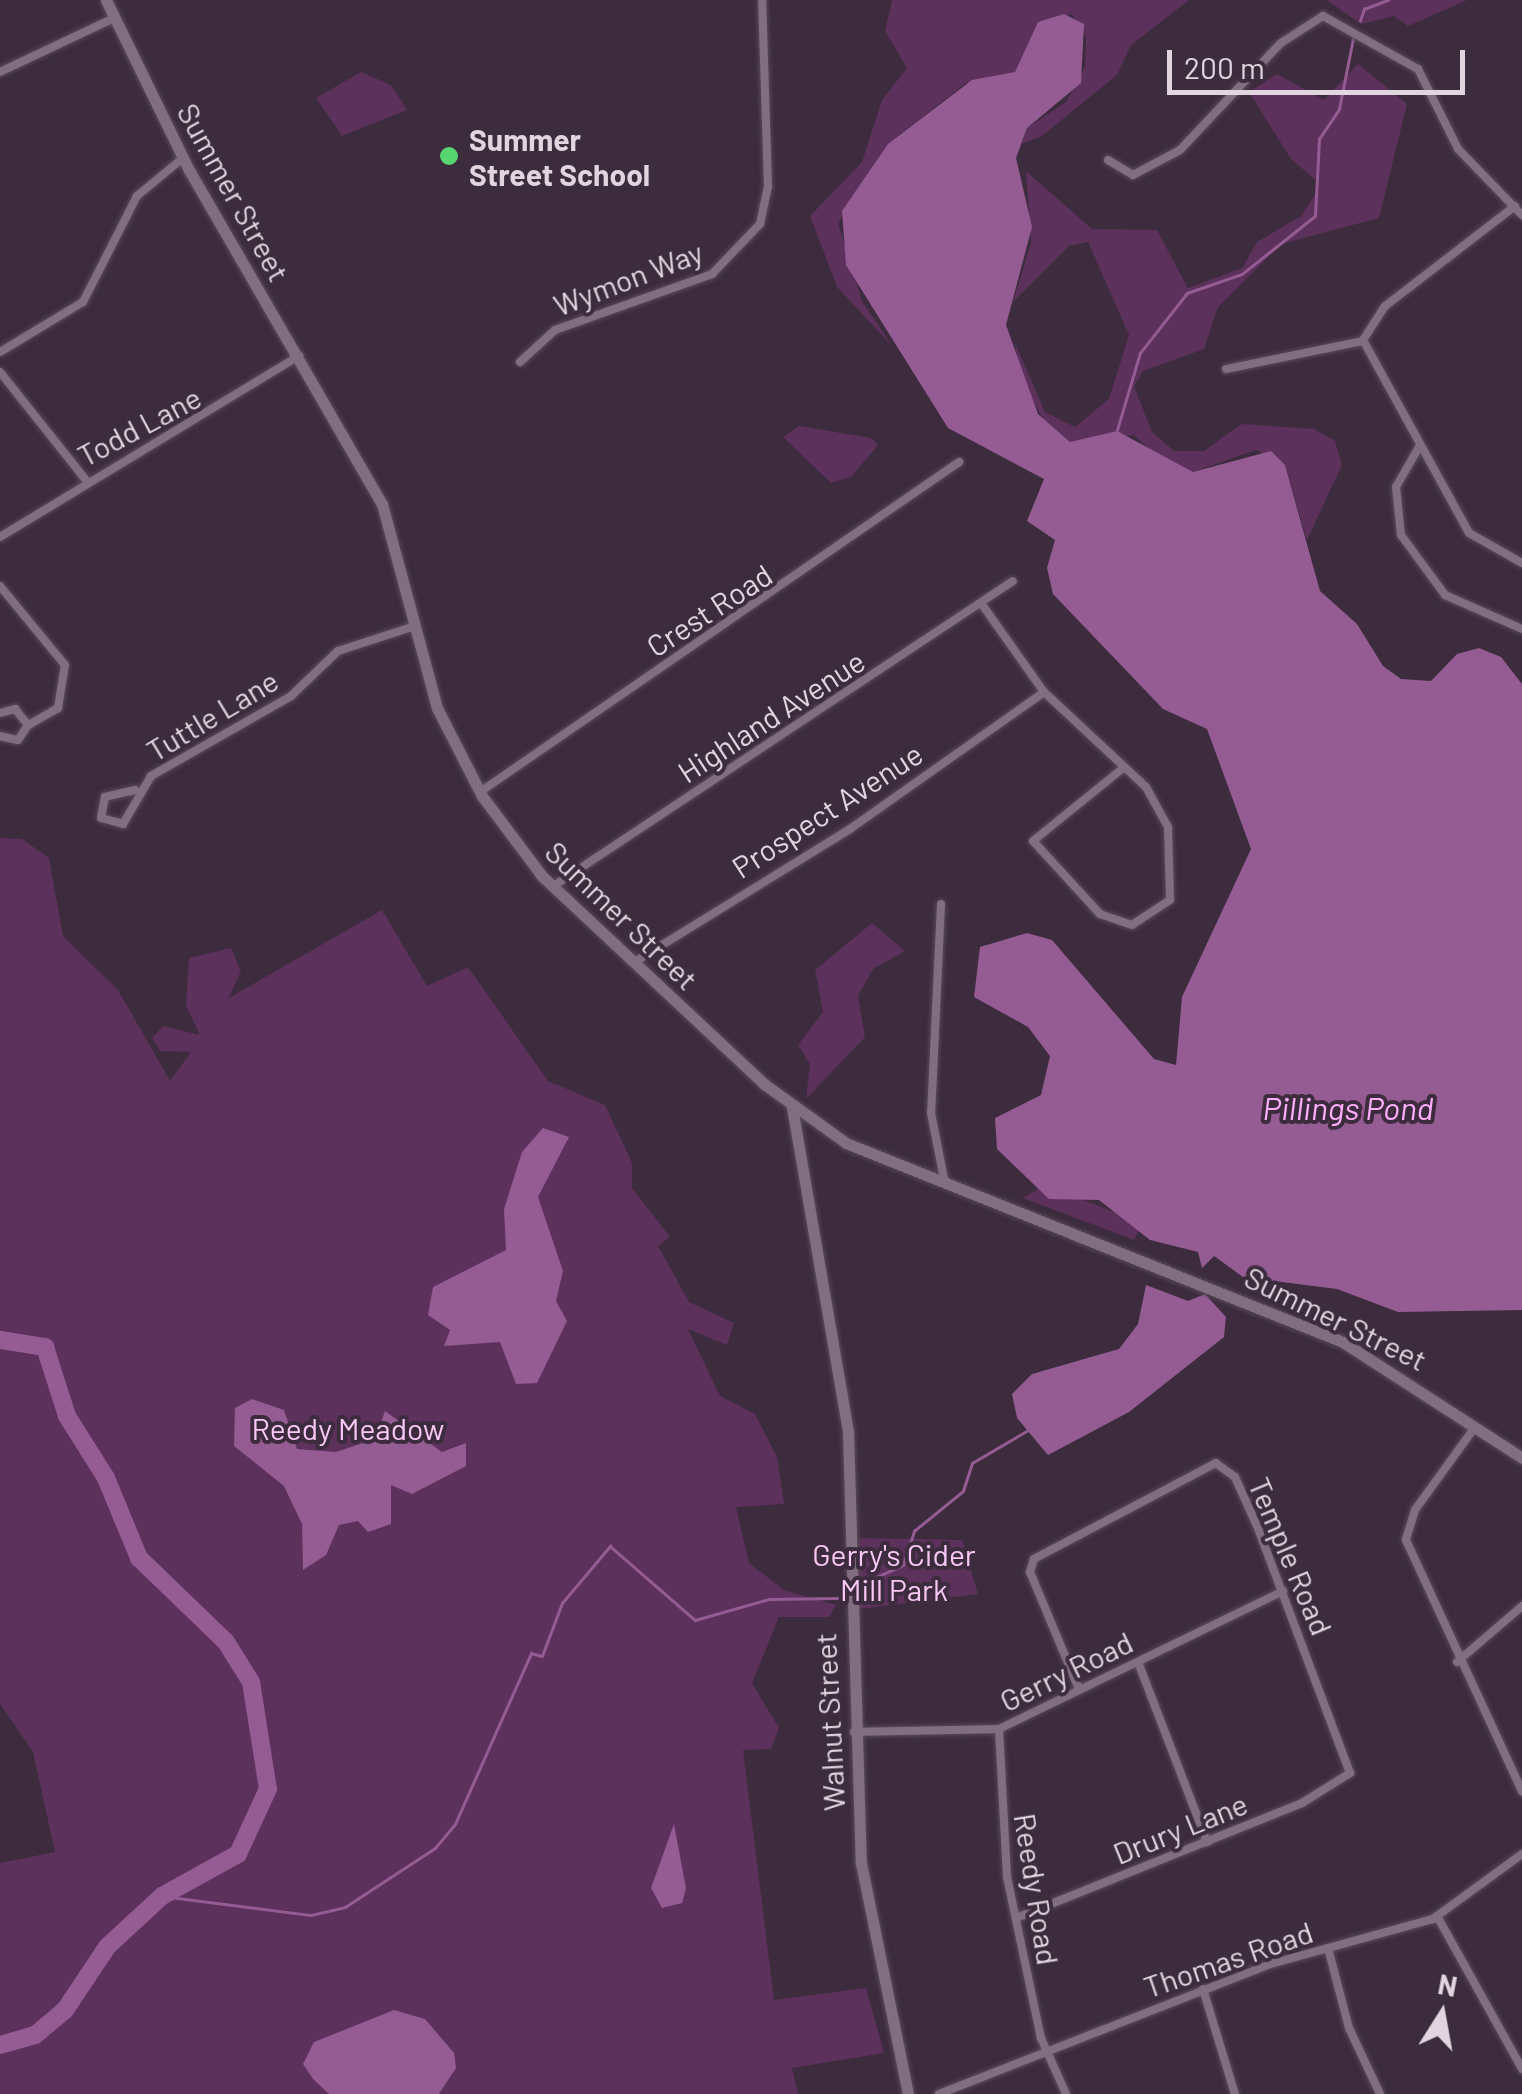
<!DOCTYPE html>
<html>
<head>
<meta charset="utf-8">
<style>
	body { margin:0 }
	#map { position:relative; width:1522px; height:2094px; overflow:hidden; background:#3d2c3d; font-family:Barlow,sans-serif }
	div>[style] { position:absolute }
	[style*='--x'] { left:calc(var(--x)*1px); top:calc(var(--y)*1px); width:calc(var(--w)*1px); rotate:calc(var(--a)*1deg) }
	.green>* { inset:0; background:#5c315b }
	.water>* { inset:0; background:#955c94 }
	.stream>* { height:2.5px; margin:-1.25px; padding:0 1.25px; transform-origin:1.25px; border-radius:1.25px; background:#955c94 }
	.river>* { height:18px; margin:-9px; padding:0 9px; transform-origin:9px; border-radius:9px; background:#955c94 }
	.roads { filter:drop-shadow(0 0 2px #594a59) drop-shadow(0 0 2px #594a59) }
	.street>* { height:8px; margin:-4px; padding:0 4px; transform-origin:4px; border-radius:4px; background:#826e81 }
	.secondary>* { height:11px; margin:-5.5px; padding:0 5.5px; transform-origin:5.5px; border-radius:5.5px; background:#826e81 }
	.dots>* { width:28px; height:28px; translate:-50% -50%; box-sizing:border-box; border:5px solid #3d2c3d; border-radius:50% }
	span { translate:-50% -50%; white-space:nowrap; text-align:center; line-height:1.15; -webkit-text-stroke:8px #3d2c3d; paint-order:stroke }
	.poi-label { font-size:30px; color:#e1d6e0; font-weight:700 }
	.left { translate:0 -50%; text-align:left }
	.street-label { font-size:30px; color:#e1d6e0 }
	.park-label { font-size:30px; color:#f9c8f6 }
	.water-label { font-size:32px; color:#ffaefc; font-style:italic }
	.north { position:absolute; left:1392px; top:1964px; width:100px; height:100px; -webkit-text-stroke:8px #3d2c3d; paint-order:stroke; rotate:11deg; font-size:28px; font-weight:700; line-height:40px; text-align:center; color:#e1d6e0 }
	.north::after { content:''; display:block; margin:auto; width:35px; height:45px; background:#e1d6e0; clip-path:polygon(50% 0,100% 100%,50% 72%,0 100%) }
	.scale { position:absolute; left:1167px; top:50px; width:298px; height:45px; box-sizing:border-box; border:5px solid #e1d6e0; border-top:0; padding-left:12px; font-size:30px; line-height:35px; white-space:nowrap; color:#e1d6e0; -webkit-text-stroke:8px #3d2c3d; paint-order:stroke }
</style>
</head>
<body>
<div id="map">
	<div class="green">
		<div style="clip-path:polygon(892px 0,1189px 0,1131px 45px,1117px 75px,1042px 136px,1022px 144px,1027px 128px,1066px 102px,1085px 67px,1086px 37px,1072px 14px,1038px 22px,1015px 72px,966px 83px,888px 144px,838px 223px,862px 301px,893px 347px,837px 287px,810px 216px,862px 162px,882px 100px,907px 68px,885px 31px)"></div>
		<div style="clip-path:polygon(1327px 0,1467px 0,1408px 26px,1394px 16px,1361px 24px)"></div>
		<div style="clip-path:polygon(1358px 64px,1407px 104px,1379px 218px,1281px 244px,1218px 307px,1204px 349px,1143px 371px,1134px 386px,1152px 432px,1174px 451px,1204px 451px,1241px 424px,1314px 429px,1335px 441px,1342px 465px,1307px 540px,1285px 465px,1256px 450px,1193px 472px,1161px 461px,1134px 435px,1071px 442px,1048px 428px,1020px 377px,1015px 343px,1045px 412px,1075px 427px,1109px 399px,1129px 335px,1088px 242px,1069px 246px,1013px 302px,1031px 243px,1026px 171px,1092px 229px,1157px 230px,1188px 288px,1242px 268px,1257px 242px,1301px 216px,1315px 195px,1317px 181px,1291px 159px,1249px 92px,1277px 74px,1324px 100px)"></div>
		<div style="clip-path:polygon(361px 72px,391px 85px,407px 110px,342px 136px,316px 98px)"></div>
		<div style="clip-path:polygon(799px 426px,871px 438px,878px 445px,851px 477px,831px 483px,783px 437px)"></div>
		<div style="clip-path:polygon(0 838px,22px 839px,49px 858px,63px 936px,118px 990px,170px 1081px,191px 1052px,160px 1051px,152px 1038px,163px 1026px,200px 1035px,186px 1006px,189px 958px,231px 948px,241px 971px,229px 998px,382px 910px,427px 986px,468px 967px,548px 1081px,605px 1105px,632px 1163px,632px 1188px,670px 1237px,658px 1246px,689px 1302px,734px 1323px,727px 1345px,688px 1329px,720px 1396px,755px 1414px,777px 1457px,784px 1504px,736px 1507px,749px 1563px,784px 1590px,836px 1605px,829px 1617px,779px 1617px,752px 1683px,779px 1728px,771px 1749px,743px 1750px,774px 2000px,866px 1988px,884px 2053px,792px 2068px,798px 2094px,0 2094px,0 1863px,55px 1852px,33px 1752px,0 1704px)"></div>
		<div style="clip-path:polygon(872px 923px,905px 951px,873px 969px,858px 996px,865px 1037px,806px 1099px,810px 1064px,798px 1045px,823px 1012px,815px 970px)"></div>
		<div style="clip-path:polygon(1045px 1185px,1142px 1223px,1134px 1240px,1023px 1198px)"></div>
		<div style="clip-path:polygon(859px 1538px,962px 1540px,978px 1594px,859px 1609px)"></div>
	</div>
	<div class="water">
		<div style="clip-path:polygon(1064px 14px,1084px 24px,1081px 83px,1027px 128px,1016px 158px,1032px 227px,1006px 325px,1038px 414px,1070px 442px,1117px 431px,1193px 472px,1271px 451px,1285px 465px,1320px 591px,1357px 624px,1383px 666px,1401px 679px,1431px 681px,1457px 654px,1479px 648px,1501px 657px,1522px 684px,1522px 1310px,1398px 1312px,1337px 1289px,1243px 1277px,1214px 1256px,1202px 1268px,1198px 1252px,1150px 1240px,1099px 1200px,1049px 1199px,997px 1149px,995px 1118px,1041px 1095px,1050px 1056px,1028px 1027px,974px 997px,980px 947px,1027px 933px,1052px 940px,1154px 1059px,1176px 1065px,1182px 997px,1251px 849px,1207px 729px,1163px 709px,1053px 594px,1047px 568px,1055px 540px,1027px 521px,1044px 479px,948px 428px,846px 265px,842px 211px,888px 144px,972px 80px,1015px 72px,1038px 22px)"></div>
		<div style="clip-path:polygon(543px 1128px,569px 1137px,538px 1197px,563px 1271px,556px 1301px,567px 1321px,537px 1383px,516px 1384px,500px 1342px,444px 1346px,450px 1330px,428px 1315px,433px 1287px,506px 1250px,504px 1209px,522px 1152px)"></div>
		<div style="clip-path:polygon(1146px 1285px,1188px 1301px,1205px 1294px,1226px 1317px,1224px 1337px,1129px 1412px,1048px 1455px,1017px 1418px,1012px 1394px,1032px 1374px,1119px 1349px,1138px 1324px)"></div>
		<div style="clip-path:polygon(252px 1399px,284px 1410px,297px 1449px,336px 1452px,375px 1439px,385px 1411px,442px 1452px,466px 1443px,466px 1466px,412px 1494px,391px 1485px,391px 1524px,368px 1532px,358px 1521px,339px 1525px,326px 1555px,303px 1570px,302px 1524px,284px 1486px,234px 1446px,235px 1408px)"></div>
		<div style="clip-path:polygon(674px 1824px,686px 1888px,682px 1903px,662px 1908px,651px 1888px)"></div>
		<div style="clip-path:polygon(394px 2010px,425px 2019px,454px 2053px,456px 2068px,439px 2094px,329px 2094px,313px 2079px,303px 2064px,314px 2042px)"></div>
	</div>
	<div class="stream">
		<div style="--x:1360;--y:21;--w:13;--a:-72"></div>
		<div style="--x:1364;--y:9;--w:26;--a:-21"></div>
		<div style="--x:1117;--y:430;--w:80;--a:-73.4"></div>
		<div style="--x:1140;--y:353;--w:76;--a:-51.9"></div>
		<div style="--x:1187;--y:293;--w:58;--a:-19.1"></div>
		<div style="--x:1242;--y:274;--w:93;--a:-38.5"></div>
		<div style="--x:1315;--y:216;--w:77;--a:-87"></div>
		<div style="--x:1319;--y:139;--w:36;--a:-56"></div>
		<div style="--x:1339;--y:109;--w:72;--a:-78.8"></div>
		<div style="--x:855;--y:1587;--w:53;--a:-24.6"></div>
		<div style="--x:903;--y:1565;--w:36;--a:-72"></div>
		<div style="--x:914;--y:1531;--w:63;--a:-39.2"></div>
		<div style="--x:963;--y:1491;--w:29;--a:-72"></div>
		<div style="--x:972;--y:1463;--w:67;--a:-30.4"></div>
		<div style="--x:162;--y:1896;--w:150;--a:7.3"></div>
		<div style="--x:311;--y:1915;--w:35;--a:-13"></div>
		<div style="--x:345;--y:1907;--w:108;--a:-33.2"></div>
		<div style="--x:435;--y:1848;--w:31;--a:-50"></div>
		<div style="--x:455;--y:1824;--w:187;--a:-66"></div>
		<div style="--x:531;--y:1653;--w:11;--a:15"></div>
		<div style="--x:542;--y:1656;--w:57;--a:-69.3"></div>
		<div style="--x:562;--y:1603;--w:75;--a:-49.9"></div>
		<div style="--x:610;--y:1546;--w:113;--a:41"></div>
		<div style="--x:695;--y:1620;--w:77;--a:-15.8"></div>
		<div style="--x:769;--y:1599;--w:68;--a:-0.8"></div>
	</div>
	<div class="river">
		<div style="--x:0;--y:1340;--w:46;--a:8.8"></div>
		<div style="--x:45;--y:1347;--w:72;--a:72.3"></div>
		<div style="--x:67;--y:1416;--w:73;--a:57.8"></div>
		<div style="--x:106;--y:1478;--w:87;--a:67.6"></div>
		<div style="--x:139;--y:1558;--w:121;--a:44"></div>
		<div style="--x:226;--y:1642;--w:47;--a:58"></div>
		<div style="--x:251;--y:1682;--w:108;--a:81"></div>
		<div style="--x:268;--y:1789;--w:72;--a:114.8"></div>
		<div style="--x:238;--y:1854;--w:87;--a:151.1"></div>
		<div style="--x:162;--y:1896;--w:75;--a:137.2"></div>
		<div style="--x:107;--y:1947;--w:76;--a:123.7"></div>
		<div style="--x:65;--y:2010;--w:39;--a:140"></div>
		<div style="--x:35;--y:2035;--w:36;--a:164"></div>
	</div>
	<div class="roads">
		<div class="street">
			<div style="--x:0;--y:72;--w:126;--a:-25.3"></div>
			<div style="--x:1108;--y:160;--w:29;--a:31"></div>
			<div style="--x:1133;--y:175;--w:53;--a:-28"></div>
			<div style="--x:1180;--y:150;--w:147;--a:-46.7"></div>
			<div style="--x:1281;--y:43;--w:50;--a:-32.7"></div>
			<div style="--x:1323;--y:16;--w:109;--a:29.2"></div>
			<div style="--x:1418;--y:69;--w:89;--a:63.4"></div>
			<div style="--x:1458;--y:149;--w:92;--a:45.9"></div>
			<div style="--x:1515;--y:206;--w:164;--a:142.4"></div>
			<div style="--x:1385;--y:306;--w:40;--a:122.9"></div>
			<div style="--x:1363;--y:340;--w:220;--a:61.2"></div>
			<div style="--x:1469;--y:533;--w:61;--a:29.5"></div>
			<div style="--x:0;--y:352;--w:97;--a:-31.1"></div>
			<div style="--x:83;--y:302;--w:119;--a:-63"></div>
			<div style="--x:137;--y:196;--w:60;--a:-39.6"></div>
			<div style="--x:520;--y:362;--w:47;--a:-42.4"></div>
			<div style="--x:555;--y:330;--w:167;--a:-19.6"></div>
			<div style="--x:712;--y:274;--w:69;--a:-46.2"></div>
			<div style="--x:760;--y:224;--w:38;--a:-78"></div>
			<div style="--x:768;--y:187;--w:187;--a:-91.8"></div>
			<div style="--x:1226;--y:369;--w:140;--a:-11.6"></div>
			<div style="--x:0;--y:372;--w:138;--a:51.5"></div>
			<div style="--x:1419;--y:447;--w:46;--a:119.9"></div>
			<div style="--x:1396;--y:487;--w:48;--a:84.1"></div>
			<div style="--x:1401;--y:535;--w:74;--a:53.7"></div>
			<div style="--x:1445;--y:595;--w:84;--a:23.8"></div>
			<div style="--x:0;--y:537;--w:350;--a:-31.2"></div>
			<div style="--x:0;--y:586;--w:102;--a:50.6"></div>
			<div style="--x:65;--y:665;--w:44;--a:99.2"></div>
			<div style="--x:58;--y:708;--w:34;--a:150"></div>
			<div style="--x:981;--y:603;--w:109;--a:54.7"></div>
			<div style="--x:1044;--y:692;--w:139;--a:43"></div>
			<div style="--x:1146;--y:787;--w:46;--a:61.2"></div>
			<div style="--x:1168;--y:827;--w:73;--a:88.4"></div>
			<div style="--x:1170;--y:900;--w:45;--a:146.7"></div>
			<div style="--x:1132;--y:925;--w:34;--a:-161"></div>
			<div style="--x:1100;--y:914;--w:99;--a:-132.5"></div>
			<div style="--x:1033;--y:841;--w:114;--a:-39"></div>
			<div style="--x:0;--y:713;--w:16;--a:-15"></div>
			<div style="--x:15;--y:709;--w:21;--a:51"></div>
			<div style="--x:0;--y:736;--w:18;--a:13"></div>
			<div style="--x:18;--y:740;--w:18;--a:-56"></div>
			<div style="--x:135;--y:790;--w:31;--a:167"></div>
			<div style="--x:105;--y:797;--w:21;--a:101"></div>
			<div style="--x:101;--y:818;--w:23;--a:15"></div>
			<div style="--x:123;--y:824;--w:56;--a:-59.7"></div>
			<div style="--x:151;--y:776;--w:161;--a:-29.7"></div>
			<div style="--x:291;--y:696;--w:65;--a:-43.8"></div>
			<div style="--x:338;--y:651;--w:81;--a:-18"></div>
			<div style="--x:480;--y:792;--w:582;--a:-34.56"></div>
			<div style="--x:552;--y:887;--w:553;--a:-33.58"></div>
			<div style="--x:941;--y:904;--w:209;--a:92.7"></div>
			<div style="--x:931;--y:1113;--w:72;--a:78.8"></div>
			<div style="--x:633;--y:963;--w:255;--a:-31.7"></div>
			<div style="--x:850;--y:829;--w:237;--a:-35.2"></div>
			<div style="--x:1475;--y:1427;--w:102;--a:125.9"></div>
			<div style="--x:1415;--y:1510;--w:31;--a:107"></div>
			<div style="--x:1406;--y:1540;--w:277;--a:65.2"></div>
			<div style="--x:1138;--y:1662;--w:193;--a:69"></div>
			<div style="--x:1457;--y:1662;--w:86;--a:-40.7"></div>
			<div style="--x:999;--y:1729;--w:148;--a:86.9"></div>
			<div style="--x:1007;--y:1877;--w:165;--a:78.1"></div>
			<div style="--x:1041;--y:2038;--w:61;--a:65.9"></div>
			<div style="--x:854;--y:1732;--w:145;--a:-1.2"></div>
			<div style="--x:999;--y:1729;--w:316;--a:-25.9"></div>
			<div style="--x:1021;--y:1916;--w:303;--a:-21.9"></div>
			<div style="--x:1302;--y:1803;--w:57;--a:-32"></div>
			<div style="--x:1350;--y:1773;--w:264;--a:-110.6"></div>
			<div style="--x:1257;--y:1526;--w:54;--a:-114.2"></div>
			<div style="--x:1235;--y:1477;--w:24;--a:-144"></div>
			<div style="--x:1216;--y:1463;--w:206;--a:152.2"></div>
			<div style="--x:1034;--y:1559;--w:14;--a:107"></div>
			<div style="--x:1030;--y:1572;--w:125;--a:67.3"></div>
			<div style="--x:1437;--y:1916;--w:175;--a:60.9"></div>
			<div style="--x:1328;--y:1948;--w:83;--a:75.3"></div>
			<div style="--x:1349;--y:2028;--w:73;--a:64.8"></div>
			<div style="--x:1203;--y:1989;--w:110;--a:73.1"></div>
			<div style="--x:939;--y:2094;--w:360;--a:-21.4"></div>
			<div style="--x:1274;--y:1963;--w:165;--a:-15.5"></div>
			<div style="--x:1433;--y:1919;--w:110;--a:-36.1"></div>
		</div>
		<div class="secondary">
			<div style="--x:106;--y:0;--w:189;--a:64"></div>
			<div style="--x:189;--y:170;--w:386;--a:60"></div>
			<div style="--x:382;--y:504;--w:211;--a:74.9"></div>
			<div style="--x:437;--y:708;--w:99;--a:62.9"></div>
			<div style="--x:482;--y:796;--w:100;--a:53.1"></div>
			<div style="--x:542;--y:876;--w:304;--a:43.1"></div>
			<div style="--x:764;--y:1084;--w:101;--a:35.7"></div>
			<div style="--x:846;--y:1143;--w:535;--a:21.82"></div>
			<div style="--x:1343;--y:1342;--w:213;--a:32.9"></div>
			<div style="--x:792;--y:1107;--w:330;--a:80.2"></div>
			<div style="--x:848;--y:1432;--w:431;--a:88.3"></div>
			<div style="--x:861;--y:1863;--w:236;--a:78.5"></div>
		</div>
	</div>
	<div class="dots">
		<div style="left:449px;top:156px;background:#57d570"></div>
	</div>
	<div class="poi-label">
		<span class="left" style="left:469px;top:156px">Summer<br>Street School</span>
	</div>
	<div class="street-label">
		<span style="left:234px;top:192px;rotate:61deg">Summer Street</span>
		<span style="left:628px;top:278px;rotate:-21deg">Wymon Way</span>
		<span style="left:139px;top:426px;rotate:-28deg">Todd Lane</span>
		<span style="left:709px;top:610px;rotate:-33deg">Crest Road</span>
		<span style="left:212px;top:715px;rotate:-31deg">Tuttle Lane</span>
		<span style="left:771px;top:716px;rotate:-33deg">Highland Avenue</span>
		<span style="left:827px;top:810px;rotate:-33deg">Prospect Avenue</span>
		<span style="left:622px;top:915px;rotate:44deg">Summer Street</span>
		<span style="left:1336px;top:1318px;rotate:26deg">Summer Street</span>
		<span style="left:1291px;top:1556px;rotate:67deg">Temple Road</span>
		<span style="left:1066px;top:1671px;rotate:-26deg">Gerry Road</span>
		<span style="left:829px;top:1722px;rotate:-93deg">Walnut Street</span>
		<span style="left:1180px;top:1828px;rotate:-22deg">Drury Lane</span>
		<span style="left:1037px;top:1889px;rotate:81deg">Reedy Road</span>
		<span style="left:1228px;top:1959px;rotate:-19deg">Thomas Road</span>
	</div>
	<div class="park-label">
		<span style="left:348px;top:1428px">Reedy Meadow</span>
		<span style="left:894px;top:1571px">Gerry's Cider<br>Mill Park</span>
	</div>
	<div class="water-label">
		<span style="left:1348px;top:1107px">Pillings Pond</span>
	</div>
	<div class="north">N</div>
	<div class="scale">200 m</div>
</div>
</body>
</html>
